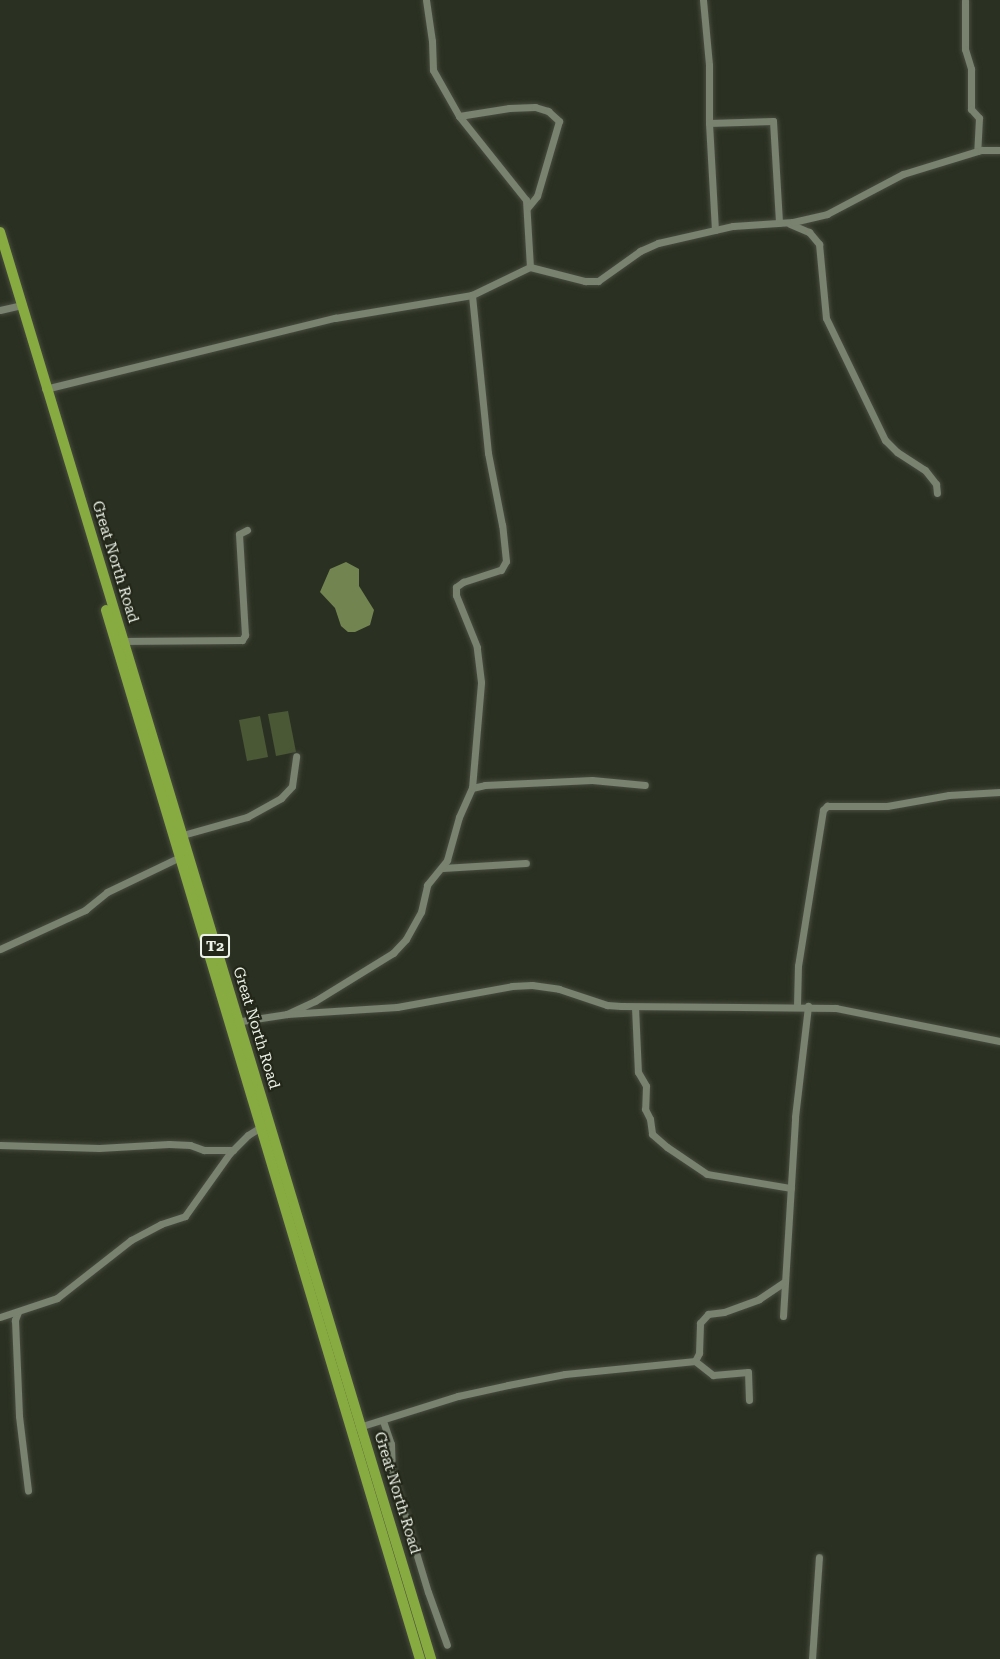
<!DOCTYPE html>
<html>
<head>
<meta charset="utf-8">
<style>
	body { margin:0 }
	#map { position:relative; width:1000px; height:1659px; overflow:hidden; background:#2b3122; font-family:"Roboto Serif",serif }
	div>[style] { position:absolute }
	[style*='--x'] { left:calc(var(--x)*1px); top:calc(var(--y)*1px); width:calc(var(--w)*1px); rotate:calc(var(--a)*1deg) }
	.green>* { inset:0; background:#4b5836 }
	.water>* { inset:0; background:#728551 }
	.roads { filter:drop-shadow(0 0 2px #484d40) drop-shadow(0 0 2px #484d40) }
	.minor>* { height:7px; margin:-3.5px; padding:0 3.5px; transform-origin:3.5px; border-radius:3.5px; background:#79816f }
	.highway>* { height:10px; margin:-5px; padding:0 5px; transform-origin:5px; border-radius:5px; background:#87ab40 }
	span { translate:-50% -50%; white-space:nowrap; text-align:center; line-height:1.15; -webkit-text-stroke:4.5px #222719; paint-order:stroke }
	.shield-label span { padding:2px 4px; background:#222719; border:2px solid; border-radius:4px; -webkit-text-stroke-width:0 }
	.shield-label { font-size:14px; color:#edf2e8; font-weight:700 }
	.street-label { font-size:15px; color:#edf2e8 }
</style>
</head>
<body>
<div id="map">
	<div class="green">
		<div style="clip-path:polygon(288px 711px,296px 752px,276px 756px,268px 714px)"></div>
		<div style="clip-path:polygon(260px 716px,268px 757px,247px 761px,239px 720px)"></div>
	</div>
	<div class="water">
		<div style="clip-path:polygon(346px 562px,359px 569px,359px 586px,374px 610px,370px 625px,355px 632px,348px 632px,341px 626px,335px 608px,320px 592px,330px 569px)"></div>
	</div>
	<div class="roads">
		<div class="minor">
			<div style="--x:426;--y:0;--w:41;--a:81.7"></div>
			<div style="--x:432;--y:41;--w:29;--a:88"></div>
			<div style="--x:433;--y:70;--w:53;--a:60.5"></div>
			<div style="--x:459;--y:116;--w:107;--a:51.4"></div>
			<div style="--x:526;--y:200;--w:67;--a:86.6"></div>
			<div style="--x:703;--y:0;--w:65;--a:84.7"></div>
			<div style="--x:709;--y:65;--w:58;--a:90"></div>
			<div style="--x:709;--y:123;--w:107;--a:86.8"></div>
			<div style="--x:965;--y:0;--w:49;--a:90"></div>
			<div style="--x:965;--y:49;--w:21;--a:73"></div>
			<div style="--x:971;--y:69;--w:40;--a:90"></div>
			<div style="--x:971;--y:109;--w:12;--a:48"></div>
			<div style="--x:979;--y:118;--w:33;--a:93"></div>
			<div style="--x:459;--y:116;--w:51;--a:-9.1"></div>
			<div style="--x:509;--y:108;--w:26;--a:-2"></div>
			<div style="--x:535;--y:107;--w:14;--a:17"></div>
			<div style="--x:548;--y:111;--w:15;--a:42"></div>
			<div style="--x:559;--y:121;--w:78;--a:106.3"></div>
			<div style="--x:537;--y:196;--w:14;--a:129"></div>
			<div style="--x:709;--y:123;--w:64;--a:-1.8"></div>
			<div style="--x:773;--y:121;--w:102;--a:86.6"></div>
			<div style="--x:790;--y:224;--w:21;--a:23"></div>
			<div style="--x:809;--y:232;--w:16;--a:50"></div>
			<div style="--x:819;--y:244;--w:74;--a:84.6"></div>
			<div style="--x:826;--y:318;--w:136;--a:64.2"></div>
			<div style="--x:885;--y:440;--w:17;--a:45"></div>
			<div style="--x:897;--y:452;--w:33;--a:33"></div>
			<div style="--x:925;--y:470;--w:18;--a:52"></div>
			<div style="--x:936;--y:484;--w:9;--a:84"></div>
			<div style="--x:0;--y:310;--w:23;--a:-13"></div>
			<div style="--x:45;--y:389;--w:299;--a:-13.8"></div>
			<div style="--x:335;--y:318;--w:139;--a:-9.5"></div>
			<div style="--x:472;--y:295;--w:64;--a:-25.8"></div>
			<div style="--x:530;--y:267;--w:57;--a:14.3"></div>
			<div style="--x:585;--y:281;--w:13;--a:0"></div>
			<div style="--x:598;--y:281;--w:52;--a:-35.5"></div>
			<div style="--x:640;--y:251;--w:20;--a:-24"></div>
			<div style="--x:658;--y:243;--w:77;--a:-12.8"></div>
			<div style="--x:733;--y:226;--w:60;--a:-3.8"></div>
			<div style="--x:793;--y:222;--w:35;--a:-13"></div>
			<div style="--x:827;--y:214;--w:86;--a:-27.8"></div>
			<div style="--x:903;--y:174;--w:82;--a:-17.1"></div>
			<div style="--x:981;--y:150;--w:19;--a:0"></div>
			<div style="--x:120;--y:641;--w:122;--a:-0.5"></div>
			<div style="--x:242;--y:640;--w:6;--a:-59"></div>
			<div style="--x:245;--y:635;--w:101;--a:-93.4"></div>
			<div style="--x:239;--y:534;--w:9;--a:-27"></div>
			<div style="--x:472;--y:788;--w:13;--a:-13"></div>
			<div style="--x:485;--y:785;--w:107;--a:-2.7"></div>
			<div style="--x:592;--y:780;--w:53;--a:5.4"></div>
			<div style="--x:179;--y:836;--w:71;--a:-15.6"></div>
			<div style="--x:247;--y:817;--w:39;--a:-29"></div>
			<div style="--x:281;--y:798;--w:16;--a:-47"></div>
			<div style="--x:292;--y:786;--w:30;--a:-82"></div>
			<div style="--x:442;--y:868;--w:84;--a:-3.4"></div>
			<div style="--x:0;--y:949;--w:94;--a:-24.6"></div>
			<div style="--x:85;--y:910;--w:28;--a:-39"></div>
			<div style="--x:107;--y:892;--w:83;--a:-25.6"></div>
			<div style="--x:797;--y:1006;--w:40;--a:-88.6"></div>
			<div style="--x:798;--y:966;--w:158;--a:-80.9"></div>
			<div style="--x:823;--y:810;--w:6;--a:-45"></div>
			<div style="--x:827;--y:806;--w:60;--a:0"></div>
			<div style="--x:887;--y:806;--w:63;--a:-10.1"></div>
			<div style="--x:949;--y:795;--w:51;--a:-3.4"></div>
			<div style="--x:635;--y:1007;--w:65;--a:87.4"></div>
			<div style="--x:638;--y:1072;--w:16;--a:60"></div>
			<div style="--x:646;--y:1086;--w:23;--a:92"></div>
			<div style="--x:645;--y:1109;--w:11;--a:63"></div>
			<div style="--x:650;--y:1119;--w:15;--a:82"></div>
			<div style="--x:652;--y:1134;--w:20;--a:41"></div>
			<div style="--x:667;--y:1147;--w:48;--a:34"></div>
			<div style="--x:707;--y:1174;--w:85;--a:9.5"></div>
			<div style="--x:287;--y:1014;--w:31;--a:-25"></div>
			<div style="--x:315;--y:1001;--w:92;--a:-31.6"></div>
			<div style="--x:393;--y:953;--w:19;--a:-47"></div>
			<div style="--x:406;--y:939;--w:31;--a:-61"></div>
			<div style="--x:421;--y:912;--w:28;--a:-77"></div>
			<div style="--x:427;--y:885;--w:32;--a:-51"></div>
			<div style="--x:447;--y:860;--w:45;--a:-74.4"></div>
			<div style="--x:459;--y:817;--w:32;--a:-66"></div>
			<div style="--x:472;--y:788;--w:106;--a:-85.1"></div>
			<div style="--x:481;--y:682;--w:35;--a:-97"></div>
			<div style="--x:477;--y:647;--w:56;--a:-112"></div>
			<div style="--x:456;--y:595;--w:8;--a:-90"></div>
			<div style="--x:456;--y:587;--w:9;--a:-36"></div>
			<div style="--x:463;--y:582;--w:40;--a:-18"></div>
			<div style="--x:501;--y:570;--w:10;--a:-61"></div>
			<div style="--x:506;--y:561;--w:36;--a:-96"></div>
			<div style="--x:502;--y:525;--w:73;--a:-101"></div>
			<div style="--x:488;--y:453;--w:159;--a:-95.8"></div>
			<div style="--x:235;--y:1022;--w:53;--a:-8.7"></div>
			<div style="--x:287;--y:1014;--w:110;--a:-3.6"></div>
			<div style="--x:397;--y:1007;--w:117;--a:-10.3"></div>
			<div style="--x:512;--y:986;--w:20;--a:-3"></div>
			<div style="--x:532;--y:985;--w:27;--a:8"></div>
			<div style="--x:559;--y:989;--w:51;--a:18.4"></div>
			<div style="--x:607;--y:1005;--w:14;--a:4"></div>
			<div style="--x:621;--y:1006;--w:215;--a:0.5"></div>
			<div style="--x:836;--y:1008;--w:167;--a:11.4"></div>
			<div style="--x:0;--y:1145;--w:99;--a:1.7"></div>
			<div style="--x:99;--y:1148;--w:70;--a:-3.3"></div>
			<div style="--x:169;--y:1144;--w:21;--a:3"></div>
			<div style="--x:190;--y:1145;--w:15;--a:20"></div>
			<div style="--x:204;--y:1150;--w:29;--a:0"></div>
			<div style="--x:18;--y:1312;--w:9;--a:111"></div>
			<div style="--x:15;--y:1320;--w:96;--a:87.6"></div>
			<div style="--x:19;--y:1416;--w:75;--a:83.1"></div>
			<div style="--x:783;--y:1316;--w:199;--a:-86.5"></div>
			<div style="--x:795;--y:1117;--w:112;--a:-83.3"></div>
			<div style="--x:0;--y:1317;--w:60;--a:-18.4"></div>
			<div style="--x:57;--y:1298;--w:94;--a:-38.1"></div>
			<div style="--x:131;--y:1240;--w:34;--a:-28"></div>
			<div style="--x:161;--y:1224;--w:25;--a:-18"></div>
			<div style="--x:185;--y:1216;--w:77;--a:-54.5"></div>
			<div style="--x:230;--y:1153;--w:25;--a:-45"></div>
			<div style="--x:248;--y:1135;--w:19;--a:-32"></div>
			<div style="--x:695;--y:1361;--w:9;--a:-63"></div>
			<div style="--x:699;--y:1353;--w:30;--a:-88"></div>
			<div style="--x:700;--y:1323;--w:12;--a:-48"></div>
			<div style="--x:708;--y:1314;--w:16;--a:-7"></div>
			<div style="--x:724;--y:1312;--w:37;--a:-20"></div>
			<div style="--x:759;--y:1299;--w:30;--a:-34"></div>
			<div style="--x:383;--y:1421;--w:24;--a:71"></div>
			<div style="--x:391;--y:1444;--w:29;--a:88"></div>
			<div style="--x:392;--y:1473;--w:124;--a:73.2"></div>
			<div style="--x:428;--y:1592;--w:56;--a:70.3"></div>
			<div style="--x:359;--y:1427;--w:104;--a:-17.4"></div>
			<div style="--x:458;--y:1396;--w:51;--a:-12.4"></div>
			<div style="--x:508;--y:1385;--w:58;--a:-10.9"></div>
			<div style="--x:565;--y:1374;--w:131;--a:-5.7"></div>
			<div style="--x:695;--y:1361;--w:23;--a:38"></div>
			<div style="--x:713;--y:1375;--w:35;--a:-5"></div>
			<div style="--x:748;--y:1372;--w:28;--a:88"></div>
			<div style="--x:812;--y:1659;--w:102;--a:-86.1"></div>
		</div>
		<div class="highway">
			<div style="--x:0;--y:232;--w:1491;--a:73.19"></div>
			<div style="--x:106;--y:610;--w:1095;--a:73.34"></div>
		</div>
	</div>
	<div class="shield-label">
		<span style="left:215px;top:946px">T2</span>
	</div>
	<div class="street-label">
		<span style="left:115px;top:562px;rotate:73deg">Great North Road</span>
		<span style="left:256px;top:1028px;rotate:73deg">Great North Road</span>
		<span style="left:397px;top:1493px;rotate:73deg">Great North Road</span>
	</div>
</div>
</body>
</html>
